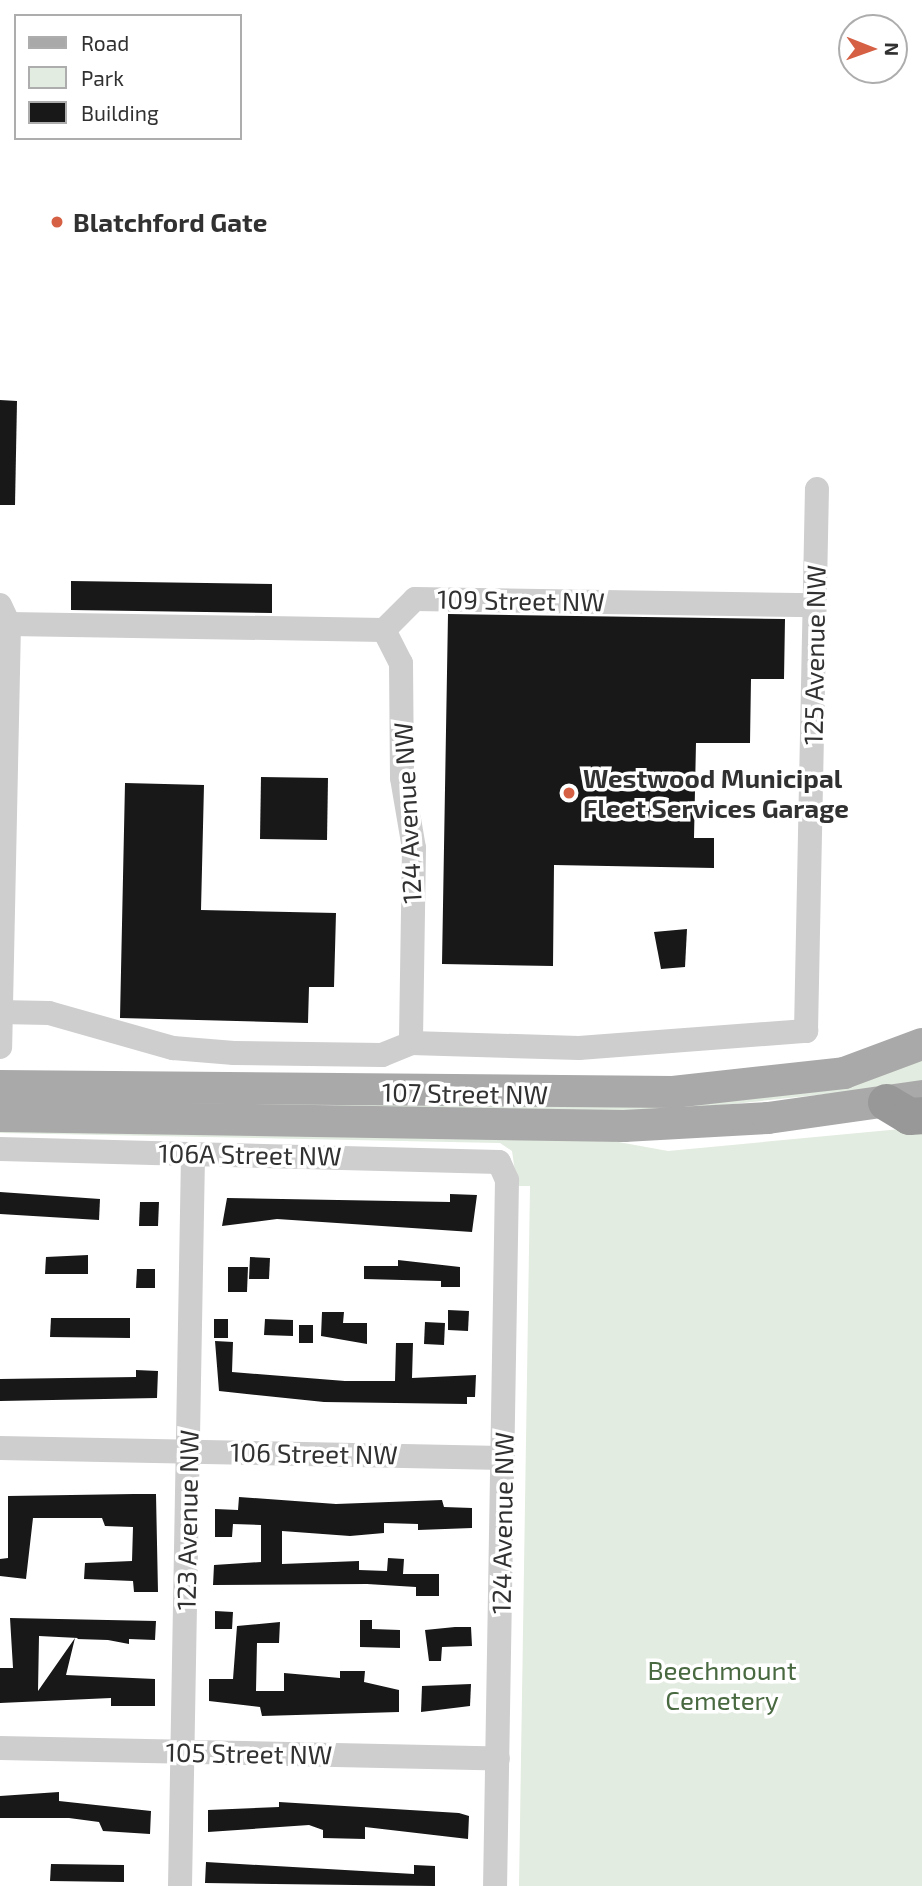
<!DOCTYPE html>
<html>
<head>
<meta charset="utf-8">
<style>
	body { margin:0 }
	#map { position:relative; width:922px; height:1886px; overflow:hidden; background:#fff; font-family:"Exo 2",sans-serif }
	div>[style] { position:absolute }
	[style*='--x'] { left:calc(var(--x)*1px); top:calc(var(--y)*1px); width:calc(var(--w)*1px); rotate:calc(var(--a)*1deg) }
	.green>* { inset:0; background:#e3ece0 }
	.building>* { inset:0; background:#181818 }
	.minor>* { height:24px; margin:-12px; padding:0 12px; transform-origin:12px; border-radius:12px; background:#cecece }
	.major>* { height:32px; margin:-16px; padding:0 16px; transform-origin:16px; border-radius:16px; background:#a9a9a9 }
	.highway>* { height:37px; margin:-18.5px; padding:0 18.5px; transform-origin:18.5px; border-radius:18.5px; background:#989898 }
	.dots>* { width:19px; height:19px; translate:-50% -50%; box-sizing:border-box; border:4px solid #fff; border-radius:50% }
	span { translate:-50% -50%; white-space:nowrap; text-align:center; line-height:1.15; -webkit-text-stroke:7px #fff; paint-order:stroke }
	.poi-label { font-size:26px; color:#313131; font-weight:700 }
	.left { translate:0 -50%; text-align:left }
	.street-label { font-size:26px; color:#313131 }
	.park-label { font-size:26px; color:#496941 }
	.legend { position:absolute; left:14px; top:14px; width:228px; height:126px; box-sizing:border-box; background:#fff; border:2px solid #adadad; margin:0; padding:9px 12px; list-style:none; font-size:21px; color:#313131 }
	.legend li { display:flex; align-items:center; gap:14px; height:35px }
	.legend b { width:35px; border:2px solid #adadad }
	.north { position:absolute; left:838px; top:14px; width:70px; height:70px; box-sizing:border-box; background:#fff; border:2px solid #adadad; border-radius:50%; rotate:91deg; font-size:19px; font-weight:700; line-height:28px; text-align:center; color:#313131 }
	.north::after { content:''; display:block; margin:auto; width:24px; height:32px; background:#d66044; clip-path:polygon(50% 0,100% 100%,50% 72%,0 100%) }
</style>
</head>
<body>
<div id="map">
	<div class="green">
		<div style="clip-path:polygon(922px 1054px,922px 1084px,637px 1114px,235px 1108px,34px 1095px,515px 1103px)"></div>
		<div style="clip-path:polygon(0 1126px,602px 1139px,668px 1151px,922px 1127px,922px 1886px,519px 1886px,530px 1186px,517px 1186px,512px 1151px,500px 1143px,0 1133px)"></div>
	</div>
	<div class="building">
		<div style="clip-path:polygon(0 400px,17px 401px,15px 505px,0 505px)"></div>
		<div style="clip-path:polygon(71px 581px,272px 584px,272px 613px,71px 610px)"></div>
		<div style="clip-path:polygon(448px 614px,785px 619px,784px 679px,751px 679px,750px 743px,696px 743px,694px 838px,714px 838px,714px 868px,554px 865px,553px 966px,442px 964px)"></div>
		<div style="clip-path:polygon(261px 777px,328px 778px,327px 840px,260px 839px)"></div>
		<div style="clip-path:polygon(125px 783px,204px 785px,201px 910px,336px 913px,334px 987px,309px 987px,308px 1023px,120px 1018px)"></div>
		<div style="clip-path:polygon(687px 929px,685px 967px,661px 969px,654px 932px)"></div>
		<div style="clip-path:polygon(0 1192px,100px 1199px,99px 1220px,0 1214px)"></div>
		<div style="clip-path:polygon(450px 1194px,477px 1195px,472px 1232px,277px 1219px,222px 1226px,227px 1198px,450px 1202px)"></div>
		<div style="clip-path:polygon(140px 1202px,159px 1202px,158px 1226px,139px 1226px)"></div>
		<div style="clip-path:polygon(88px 1255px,88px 1274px,45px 1274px,46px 1257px)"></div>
		<div style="clip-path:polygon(250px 1257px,270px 1258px,269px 1279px,249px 1279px)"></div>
		<div style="clip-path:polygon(398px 1260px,460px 1267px,460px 1287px,441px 1287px,441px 1281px,364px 1279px,364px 1266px,398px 1266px)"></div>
		<div style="clip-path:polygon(228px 1267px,248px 1267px,247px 1292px,228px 1292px)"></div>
		<div style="clip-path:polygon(137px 1269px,155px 1269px,155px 1288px,136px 1288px)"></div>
		<div style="clip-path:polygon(448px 1310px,469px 1311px,468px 1331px,448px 1330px)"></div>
		<div style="clip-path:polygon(322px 1312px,344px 1312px,343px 1323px,367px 1323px,367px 1344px,321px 1336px)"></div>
		<div style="clip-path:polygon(51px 1318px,130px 1318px,130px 1338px,50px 1337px)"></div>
		<div style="clip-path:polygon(214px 1319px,228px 1319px,228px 1338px,214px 1338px)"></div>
		<div style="clip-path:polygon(265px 1319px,293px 1320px,293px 1336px,264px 1335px)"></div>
		<div style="clip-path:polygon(425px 1322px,445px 1323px,444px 1345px,424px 1344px)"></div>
		<div style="clip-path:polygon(299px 1325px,313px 1325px,313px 1343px,299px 1343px)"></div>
		<div style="clip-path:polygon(215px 1341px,233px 1342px,232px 1372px,345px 1381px,395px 1381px,396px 1343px,413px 1343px,412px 1378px,476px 1375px,475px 1397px,467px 1397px,467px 1404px,324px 1402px,219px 1391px)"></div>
		<div style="clip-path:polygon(136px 1370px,158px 1371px,157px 1398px,0 1401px,0 1379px,136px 1377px)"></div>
		<div style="clip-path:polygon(134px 1494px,156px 1494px,158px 1592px,134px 1592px,133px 1581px,84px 1579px,85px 1563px,132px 1561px,133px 1527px,105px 1526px,102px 1518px,33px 1518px,26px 1579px,0 1576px,0 1559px,8px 1558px,8px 1496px)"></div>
		<div style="clip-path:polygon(239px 1497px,336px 1504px,442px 1500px,444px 1507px,472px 1508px,472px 1528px,418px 1530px,418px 1524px,384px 1523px,384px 1533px,350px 1536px,282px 1531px,282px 1564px,359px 1561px,359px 1570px,387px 1571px,388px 1558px,404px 1559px,403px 1574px,439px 1574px,439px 1596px,416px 1596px,416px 1587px,367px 1584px,213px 1585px,214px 1565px,261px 1562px,261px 1525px,233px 1524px,232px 1537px,215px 1537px,215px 1509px,238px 1510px)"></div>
		<div style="clip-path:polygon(215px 1611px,233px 1612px,232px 1629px,215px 1629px)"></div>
		<div style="clip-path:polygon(10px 1618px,156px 1621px,155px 1640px,129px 1639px,129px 1644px,108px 1640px,77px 1639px,78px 1638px,39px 1636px,38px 1691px,75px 1638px,66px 1675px,155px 1679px,155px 1706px,111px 1706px,111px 1698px,0 1703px,0 1668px,13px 1668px)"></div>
		<div style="clip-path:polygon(360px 1620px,372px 1620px,372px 1629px,400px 1630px,400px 1648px,360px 1647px)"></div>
		<div style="clip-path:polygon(280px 1622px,279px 1643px,257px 1643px,256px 1691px,284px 1691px,284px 1673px,340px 1678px,340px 1671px,365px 1671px,364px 1682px,399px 1690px,399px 1712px,262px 1716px,260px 1707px,209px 1701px,209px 1679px,233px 1679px,237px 1626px)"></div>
		<div style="clip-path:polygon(455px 1627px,471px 1627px,472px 1646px,442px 1647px,441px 1661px,429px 1661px,425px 1630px)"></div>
		<div style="clip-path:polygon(471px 1684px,470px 1706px,421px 1712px,422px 1686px)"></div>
		<div style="clip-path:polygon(59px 1792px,59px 1801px,151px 1811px,150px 1834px,103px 1831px,99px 1822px,69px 1818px,0 1818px,0 1796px)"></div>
		<div style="clip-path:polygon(279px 1802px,459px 1813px,469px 1816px,468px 1839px,365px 1827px,365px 1839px,323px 1838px,323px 1830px,309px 1825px,208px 1832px,208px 1810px,279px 1807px)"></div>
		<div style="clip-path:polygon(206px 1862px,414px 1874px,414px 1865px,435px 1866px,435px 1886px,205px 1883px)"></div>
		<div style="clip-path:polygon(51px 1864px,124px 1865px,124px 1882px,50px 1881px)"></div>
	</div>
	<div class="minor">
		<div style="--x:0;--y:605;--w:21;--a:65"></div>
		<div style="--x:9;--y:624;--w:423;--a:91.2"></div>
		<div style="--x:9;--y:624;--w:375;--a:0.9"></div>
		<div style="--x:384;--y:630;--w:44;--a:-45"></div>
		<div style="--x:415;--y:599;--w:400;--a:0.9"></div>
		<div style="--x:384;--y:630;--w:37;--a:63"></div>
		<div style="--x:401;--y:663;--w:115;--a:89.5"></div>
		<div style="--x:402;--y:778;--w:71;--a:80.3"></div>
		<div style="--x:414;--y:848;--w:195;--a:90.9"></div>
		<div style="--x:0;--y:1012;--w:49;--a:1.2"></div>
		<div style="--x:49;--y:1013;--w:129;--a:15.8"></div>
		<div style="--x:173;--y:1048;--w:61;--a:4.7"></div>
		<div style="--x:234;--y:1053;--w:148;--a:0.8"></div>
		<div style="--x:382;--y:1055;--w:31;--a:-22"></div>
		<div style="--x:411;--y:1043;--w:168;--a:1.7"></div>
		<div style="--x:579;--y:1048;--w:228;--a:-4.3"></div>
		<div style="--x:806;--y:1031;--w:542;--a:-88.84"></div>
		<div style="--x:0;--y:1149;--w:499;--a:1.5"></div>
		<div style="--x:499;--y:1162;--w:20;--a:66"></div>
		<div style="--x:507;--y:1180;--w:706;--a:90.97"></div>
		<div style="--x:0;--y:1448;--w:503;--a:1.14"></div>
		<div style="--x:0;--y:1748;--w:498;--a:1.2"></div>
		<div style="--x:180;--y:1886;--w:732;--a:-88.98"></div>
	</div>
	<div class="major">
		<div style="--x:0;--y:1086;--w:673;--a:0.51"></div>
		<div style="--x:673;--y:1092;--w:172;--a:-6.3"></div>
		<div style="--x:844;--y:1073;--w:83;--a:-20.4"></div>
		<div style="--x:0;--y:1116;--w:624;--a:0.92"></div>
		<div style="--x:624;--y:1126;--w:144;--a:-3.2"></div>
		<div style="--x:768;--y:1118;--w:156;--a:-8.1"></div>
	</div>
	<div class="highway">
		<div style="--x:886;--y:1102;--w:27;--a:31"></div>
		<div style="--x:909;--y:1116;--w:13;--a:-4"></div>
	</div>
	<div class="dots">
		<div style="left:57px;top:222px;background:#d66044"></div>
		<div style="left:569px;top:793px;background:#d66044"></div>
	</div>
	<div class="poi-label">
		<span class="left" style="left:73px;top:222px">Blatchford Gate</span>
		<span class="left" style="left:583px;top:793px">Westwood Municipal<br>Fleet Services Garage</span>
	</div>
	<div class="street-label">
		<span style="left:521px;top:600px;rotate:1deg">109 Street NW</span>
		<span style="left:814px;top:655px;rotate:-89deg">125 Avenue NW</span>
		<span style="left:407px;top:813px;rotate:-93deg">124 Avenue NW</span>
		<span style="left:465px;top:1093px;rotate:1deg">107 Street NW</span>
		<span style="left:250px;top:1154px;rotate:1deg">106A Street NW</span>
		<span style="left:314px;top:1453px;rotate:1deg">106 Street NW</span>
		<span style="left:187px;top:1520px;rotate:-89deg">123 Avenue NW</span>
		<span style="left:502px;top:1523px;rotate:-89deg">124 Avenue NW</span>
		<span style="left:249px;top:1753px;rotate:1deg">105 Street NW</span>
	</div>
	<div class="park-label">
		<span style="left:722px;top:1685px">Beechmount<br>Cemetery</span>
	</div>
	<ul class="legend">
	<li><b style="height:9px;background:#a9a9a9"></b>Road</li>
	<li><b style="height:19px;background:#e3ece0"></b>Park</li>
	<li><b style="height:19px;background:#181818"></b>Building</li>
	</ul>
	<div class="north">N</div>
</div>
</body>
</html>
